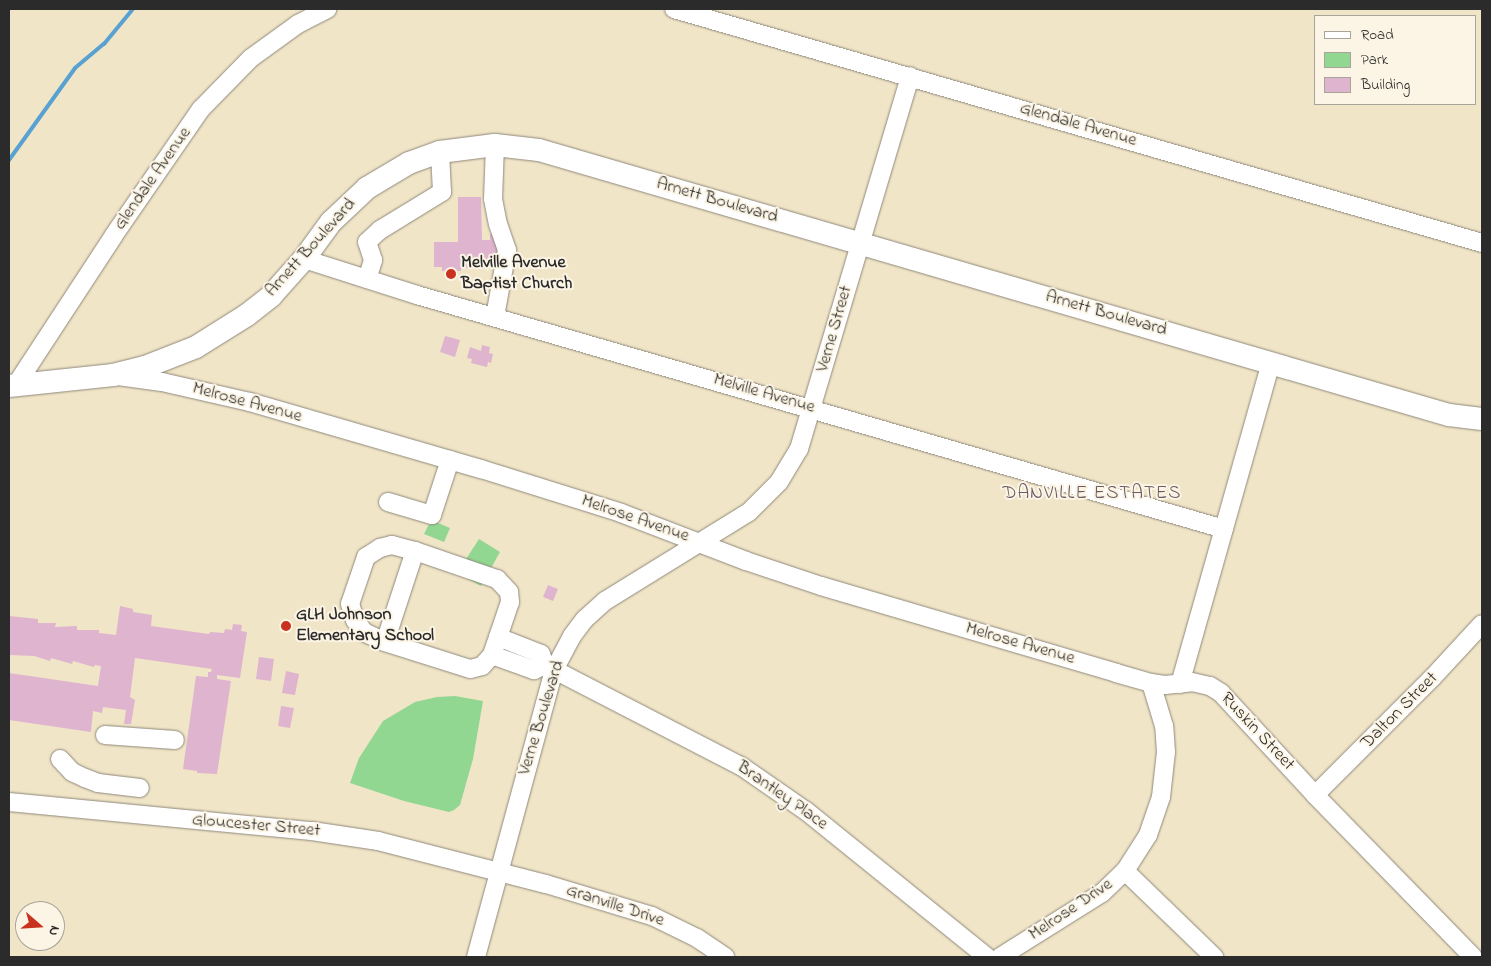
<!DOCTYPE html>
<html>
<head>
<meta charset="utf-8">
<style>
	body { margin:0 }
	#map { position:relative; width:1491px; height:966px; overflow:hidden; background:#f1e5c8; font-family:"Indie Flower",sans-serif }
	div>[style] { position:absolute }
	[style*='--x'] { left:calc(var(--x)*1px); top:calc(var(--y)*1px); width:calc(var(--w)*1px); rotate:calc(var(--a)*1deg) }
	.green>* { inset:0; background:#91d791 }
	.stream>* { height:4px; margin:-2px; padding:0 2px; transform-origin:2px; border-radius:2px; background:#59a1d0 }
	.building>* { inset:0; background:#dfb4cf }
	.roads { filter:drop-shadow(0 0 1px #8e887a) drop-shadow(0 0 1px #8e887a) }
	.minor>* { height:18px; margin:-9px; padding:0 9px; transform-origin:9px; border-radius:9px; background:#fff }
	.major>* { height:22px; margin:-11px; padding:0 11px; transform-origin:11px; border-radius:11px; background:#fff }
	.dots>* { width:14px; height:14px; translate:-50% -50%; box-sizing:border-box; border:2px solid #fcf5e5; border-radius:50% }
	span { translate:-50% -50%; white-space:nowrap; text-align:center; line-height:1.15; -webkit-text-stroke:4px #fcf5e5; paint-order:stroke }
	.street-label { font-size:18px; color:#2b2b2b }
	.poi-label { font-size:18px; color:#2b2b2b; font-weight:700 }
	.left { translate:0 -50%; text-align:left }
	.neighbourhood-label { font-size:19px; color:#6a5b64; letter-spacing:1px }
	.frame { position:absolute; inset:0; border:10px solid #2b2b2b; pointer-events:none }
	.legend { position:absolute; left:1314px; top:15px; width:162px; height:90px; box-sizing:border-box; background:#fcf5e5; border:1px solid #a8a49b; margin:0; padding:6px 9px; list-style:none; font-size:15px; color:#2b2b2b }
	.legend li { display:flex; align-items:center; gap:10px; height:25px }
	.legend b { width:25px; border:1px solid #a8a49b }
	.north { position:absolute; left:15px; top:901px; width:50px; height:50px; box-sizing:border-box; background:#fcf5e5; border:1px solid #a8a49b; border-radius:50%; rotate:109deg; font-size:14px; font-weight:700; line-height:20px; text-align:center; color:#2b2b2b }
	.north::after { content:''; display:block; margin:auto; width:18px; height:22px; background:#c8321e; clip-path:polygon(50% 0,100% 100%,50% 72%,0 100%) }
</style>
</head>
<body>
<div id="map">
	<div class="green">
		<div style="clip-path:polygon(431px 520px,450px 528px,444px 542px,424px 534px)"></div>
		<div style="clip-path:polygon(479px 539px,500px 552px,481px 586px,457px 573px)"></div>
		<div style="clip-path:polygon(455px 696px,483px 701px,473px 759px,460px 805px,454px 810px,449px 812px,404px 801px,350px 783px,359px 758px,383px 721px,415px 702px,437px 697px)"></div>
	</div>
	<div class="stream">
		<div style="--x:9;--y:160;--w:113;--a:-54.3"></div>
		<div style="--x:75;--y:68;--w:38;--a:-40"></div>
		<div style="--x:104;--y:44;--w:45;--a:-50.4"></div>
	</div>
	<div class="building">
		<div style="clip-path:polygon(458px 197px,481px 197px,482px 240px,490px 240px,490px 234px,495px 234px,499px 240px,500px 264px,487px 265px,487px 268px,461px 268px,461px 271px,442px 271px,442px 267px,434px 267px,434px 242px,458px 242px)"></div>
		<div style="clip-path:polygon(445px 336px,460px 340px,455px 357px,440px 352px)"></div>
		<div style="clip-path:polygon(482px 345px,490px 347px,489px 353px,493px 354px,491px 363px,488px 362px,487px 367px,471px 363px,472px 359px,467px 358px,470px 347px,481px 351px)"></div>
		<div style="clip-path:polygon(548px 585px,558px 589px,553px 601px,543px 597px)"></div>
		<div style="clip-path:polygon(120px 606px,133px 609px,133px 612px,152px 615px,151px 626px,209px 634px,210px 632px,224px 633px,225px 629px,232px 630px,233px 624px,242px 625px,241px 631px,247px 632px,240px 678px,217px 675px,217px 679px,231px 681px,217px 774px,197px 773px,197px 771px,183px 769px,196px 676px,208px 677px,208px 672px,211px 672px,212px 669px,135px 658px,130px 697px,135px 700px,131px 724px,124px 724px,126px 710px,103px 707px,102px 713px,93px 711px,91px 732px,9px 720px,9px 673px,98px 686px,101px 666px,95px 665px,94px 667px,73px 661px,72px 664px,51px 658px,50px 661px,34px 656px,9px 655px,9px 616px,38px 619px,38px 623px,56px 623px,55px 627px,77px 626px,77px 630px,99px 630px,99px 633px,116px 635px)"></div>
		<div style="clip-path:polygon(259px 657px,274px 659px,271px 681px,256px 679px)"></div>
		<div style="clip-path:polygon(286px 671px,299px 674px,295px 695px,282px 693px)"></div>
		<div style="clip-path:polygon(281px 706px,294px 708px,290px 728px,278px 726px)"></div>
	</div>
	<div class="roads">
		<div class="minor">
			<div style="--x:674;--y:9;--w:841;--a:16.15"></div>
			<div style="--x:495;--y:145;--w:54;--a:92.1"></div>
			<div style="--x:493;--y:199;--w:25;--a:79"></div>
			<div style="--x:498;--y:224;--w:28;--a:71"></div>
			<div style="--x:507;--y:250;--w:68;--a:100.2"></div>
			<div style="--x:304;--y:259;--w:119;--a:17.7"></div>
			<div style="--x:417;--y:295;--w:840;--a:16.17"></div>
			<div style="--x:367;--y:279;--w:20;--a:-72"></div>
			<div style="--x:373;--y:260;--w:19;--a:-108"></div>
			<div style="--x:367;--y:242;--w:18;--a:-43"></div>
			<div style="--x:380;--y:230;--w:73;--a:-31.5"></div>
			<div style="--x:442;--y:192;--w:40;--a:-92.9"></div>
			<div style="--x:118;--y:376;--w:44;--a:7.8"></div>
			<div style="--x:162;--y:382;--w:90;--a:12.8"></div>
			<div style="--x:250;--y:402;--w:241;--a:16.2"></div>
			<div style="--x:481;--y:469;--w:147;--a:17.4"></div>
			<div style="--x:621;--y:513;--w:134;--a:21"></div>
			<div style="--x:746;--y:561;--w:79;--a:18.4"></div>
			<div style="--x:821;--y:586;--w:308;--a:16.4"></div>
			<div style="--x:1116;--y:673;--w:36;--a:16"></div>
			<div style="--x:1151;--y:683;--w:14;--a:8"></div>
			<div style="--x:1165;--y:685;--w:27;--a:-6"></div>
			<div style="--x:1192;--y:682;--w:18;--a:13"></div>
			<div style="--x:1210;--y:686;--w:13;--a:32"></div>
			<div style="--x:1221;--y:693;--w:139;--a:47.3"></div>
			<div style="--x:1315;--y:795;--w:226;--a:45.7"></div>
			<div style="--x:16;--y:385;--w:179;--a:-56.8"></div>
			<div style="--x:114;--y:235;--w:153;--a:-55.4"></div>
			<div style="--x:201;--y:109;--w:71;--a:-45.6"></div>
			<div style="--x:251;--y:58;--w:58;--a:-35.9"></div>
			<div style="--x:298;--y:24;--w:33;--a:-27"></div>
			<div style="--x:388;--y:502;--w:46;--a:16.5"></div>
			<div style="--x:432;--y:515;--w:58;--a:-71.9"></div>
			<div style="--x:415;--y:551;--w:87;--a:18.9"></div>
			<div style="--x:497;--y:579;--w:18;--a:47"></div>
			<div style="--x:509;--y:592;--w:10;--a:84"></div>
			<div style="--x:510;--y:602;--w:56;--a:108.8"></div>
			<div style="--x:492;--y:655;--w:15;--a:132"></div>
			<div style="--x:482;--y:666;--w:12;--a:166"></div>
			<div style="--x:470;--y:669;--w:89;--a:-162.4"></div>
			<div style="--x:385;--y:642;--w:96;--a:-71.8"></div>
			<div style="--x:498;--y:637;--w:46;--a:21.6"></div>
			<div style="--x:541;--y:654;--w:12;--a:70"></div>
			<div style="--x:545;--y:665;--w:220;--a:27.3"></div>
			<div style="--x:741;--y:766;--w:79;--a:34.7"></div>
			<div style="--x:806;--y:811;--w:233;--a:38.9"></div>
			<div style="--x:385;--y:642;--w:23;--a:-155"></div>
			<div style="--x:364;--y:632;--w:15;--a:-127"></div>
			<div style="--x:355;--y:620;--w:17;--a:-107"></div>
			<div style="--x:350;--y:604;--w:50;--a:-71.2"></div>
			<div style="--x:366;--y:557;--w:17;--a:-33"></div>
			<div style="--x:380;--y:548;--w:12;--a:-14"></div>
			<div style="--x:392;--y:545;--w:24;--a:15"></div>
			<div style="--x:492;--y:655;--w:45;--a:19.7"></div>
			<div style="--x:534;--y:670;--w:12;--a:-24"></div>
			<div style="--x:1180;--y:684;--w:335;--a:-74.2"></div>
			<div style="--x:105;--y:735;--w:70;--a:4.1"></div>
			<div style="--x:60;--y:759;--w:18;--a:47"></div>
			<div style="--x:72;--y:772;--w:14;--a:25"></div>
			<div style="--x:85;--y:778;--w:14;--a:21"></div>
			<div style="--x:98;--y:783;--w:42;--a:6.8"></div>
			<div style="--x:1315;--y:795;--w:167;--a:-45"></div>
			<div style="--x:1433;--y:677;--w:72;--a:-47.2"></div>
			<div style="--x:9;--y:802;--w:304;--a:5.5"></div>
			<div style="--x:312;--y:831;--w:67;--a:8.6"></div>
			<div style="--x:378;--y:841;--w:173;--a:14.4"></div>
			<div style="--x:546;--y:884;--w:111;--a:16.8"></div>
			<div style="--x:652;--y:916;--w:50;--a:26.1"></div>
			<div style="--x:697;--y:938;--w:34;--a:34"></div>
			<div style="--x:1125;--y:871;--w:124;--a:44"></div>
			<div style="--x:476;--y:957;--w:297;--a:-74.8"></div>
			<div style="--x:554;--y:670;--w:38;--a:-62"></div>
			<div style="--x:572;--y:636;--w:21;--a:-53"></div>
			<div style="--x:585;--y:619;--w:27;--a:-42"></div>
			<div style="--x:605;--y:601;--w:169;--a:-31.7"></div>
			<div style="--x:749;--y:512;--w:42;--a:-45"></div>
			<div style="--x:779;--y:482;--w:39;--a:-59"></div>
			<div style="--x:799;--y:449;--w:389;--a:-73.4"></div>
			<div style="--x:1000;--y:957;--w:120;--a:-32.1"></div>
			<div style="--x:1102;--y:893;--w:32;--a:-44"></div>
			<div style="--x:1125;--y:871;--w:43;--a:-57.4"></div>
			<div style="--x:1148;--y:835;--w:40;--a:-71.1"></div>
			<div style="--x:1161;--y:797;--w:45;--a:-83.7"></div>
			<div style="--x:1166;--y:752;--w:26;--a:-94"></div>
			<div style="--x:1164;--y:726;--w:45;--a:-106.8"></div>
		</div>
		<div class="major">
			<div style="--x:9;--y:386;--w:105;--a:-6"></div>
			<div style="--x:113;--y:375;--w:33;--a:-14"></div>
			<div style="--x:145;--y:367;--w:55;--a:-21.4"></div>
			<div style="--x:196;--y:347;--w:60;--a:-32.1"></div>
			<div style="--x:247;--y:315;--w:31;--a:-38"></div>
			<div style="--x:271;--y:296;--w:50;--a:-48.3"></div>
			<div style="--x:304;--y:259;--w:46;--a:-53.9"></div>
			<div style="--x:331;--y:222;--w:50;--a:-43.4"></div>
			<div style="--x:367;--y:188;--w:49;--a:-30.8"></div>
			<div style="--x:409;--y:163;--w:33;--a:-20"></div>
			<div style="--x:440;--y:152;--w:55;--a:-7.3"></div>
			<div style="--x:495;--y:145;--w:44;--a:6.5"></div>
			<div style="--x:539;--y:150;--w:948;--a:16.24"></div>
			<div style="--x:1449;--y:415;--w:33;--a:7"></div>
		</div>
	</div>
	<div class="dots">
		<div style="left:451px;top:274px;background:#c8321e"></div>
		<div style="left:286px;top:626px;background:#c8321e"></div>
	</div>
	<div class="street-label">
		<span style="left:1078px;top:125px;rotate:16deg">Glendale Avenue</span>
		<span style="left:153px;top:179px;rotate:-55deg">Glendale Avenue</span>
		<span style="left:717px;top:201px;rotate:16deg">Arnett Boulevard</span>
		<span style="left:311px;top:248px;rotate:-48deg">Arnett Boulevard</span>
		<span style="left:1106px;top:314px;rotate:16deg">Arnett Boulevard</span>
		<span style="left:835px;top:329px;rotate:-74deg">Verne Street</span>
		<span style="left:764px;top:394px;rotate:16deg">Melville Avenue</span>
		<span style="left:247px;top:403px;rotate:15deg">Melrose Avenue</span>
		<span style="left:635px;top:519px;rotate:19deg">Melrose Avenue</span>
		<span style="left:1020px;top:644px;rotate:16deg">Melrose Avenue</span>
		<span style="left:1400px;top:711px;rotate:-45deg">Dalton Street</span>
		<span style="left:542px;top:718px;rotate:-73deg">Verne Boulevard</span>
		<span style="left:1257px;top:732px;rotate:47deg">Ruskin Street</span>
		<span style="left:782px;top:796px;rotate:35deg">Brantley Place</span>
		<span style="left:256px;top:826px;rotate:5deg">Gloucester Street</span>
		<span style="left:615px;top:906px;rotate:18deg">Granville Drive</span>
		<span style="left:1071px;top:910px;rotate:-34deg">Melrose Drive</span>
	</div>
	<div class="poi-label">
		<span class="left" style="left:461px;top:274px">Melville Avenue<br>Baptist Church</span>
		<span class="left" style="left:296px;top:626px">GLH Johnson<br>Elementary School</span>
	</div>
	<div class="neighbourhood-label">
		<span style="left:1092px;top:494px">DANVILLE ESTATES</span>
	</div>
	<div class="frame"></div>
	<ul class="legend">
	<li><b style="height:6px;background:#fff"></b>Road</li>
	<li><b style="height:14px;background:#91d791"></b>Park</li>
	<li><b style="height:14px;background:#dfb4cf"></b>Building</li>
	</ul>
	<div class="north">N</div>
</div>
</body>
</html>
